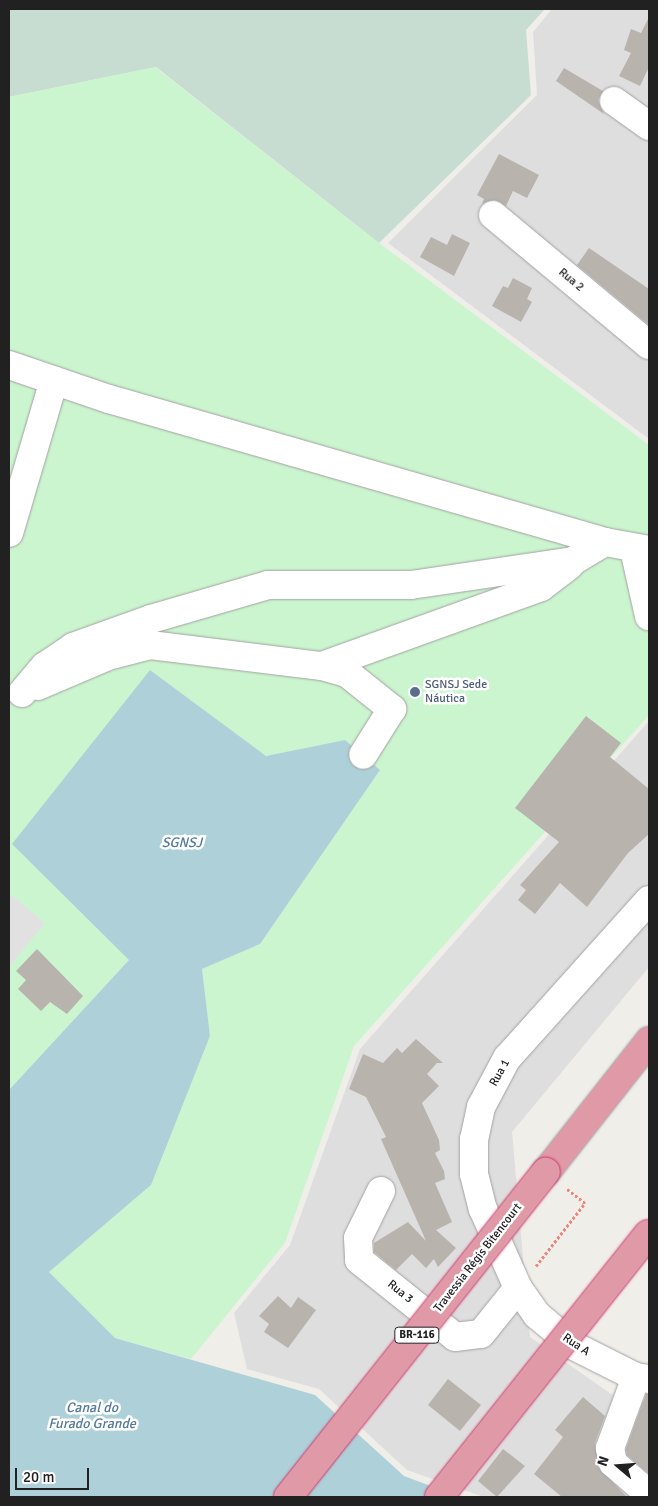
<!DOCTYPE html>
<html>
<head>
<meta charset="utf-8">
<style>
	body { margin:0 }
	#map { position:relative; width:658px; height:1506px; overflow:hidden; background:#f0eee9; font-family:Signika,sans-serif }
	div>[style] { position:absolute }
	[style*='--x'] { left:calc(var(--x)*1px); top:calc(var(--y)*1px); width:calc(var(--w)*1px); rotate:calc(var(--a)*1deg) }
	.residential>* { inset:0; background:#dfdede }
	.wetland>* { inset:0; background:#c7ddd2 }
	.park>* { inset:0; background:#cbf5ce }
	.parking>* { inset:0; background:#e1e1e1 }
	.water>* { inset:0; background:#aed0d9 }
	.building>* { inset:0; background:#b9b3ae }
	.path>* { height:3px; margin-top:-1.5px; transform-origin:0; background:repeating-linear-gradient(90deg,#ec877d 0 2.5px,transparent 0 5px) }
	.roads { filter:drop-shadow(0 0 1px #a2a2a2) drop-shadow(0 0 1px #a2a2a2) }
	.minor>* { height:28px; margin:-14px; padding:0 14px; transform-origin:14px; border-radius:14px; background:#fff }
	.highway>* { height:28px; margin:-14px; padding:0 14px; transform-origin:14px; border-radius:14px; background:#df99a7 }
	.bridges { filter:drop-shadow(0 0 1px #ca3a6d) drop-shadow(0 0 1px #ca3a6d) }
	.highway-bridge>* { height:28px; margin:-14px; padding:0 14px; transform-origin:14px; border-radius:14px; background:#df99a7 }
	.dots>* { width:14px; height:14px; translate:-50% -50%; box-sizing:border-box; border:2px solid #fff; border-radius:50% }
	span { translate:-50% -50%; white-space:nowrap; text-align:center; line-height:1.15; -webkit-text-stroke:5px #fff; paint-order:stroke }
	.shield-label span { padding:1px 4px; background:#fff; border:1px solid; border-radius:4px; -webkit-text-stroke-width:0 }
	.shield-label { font-size:11px; color:#212121; font-weight:700 }
	.street-label { font-size:12px; color:#212121 }
	.service-label { font-size:12px; color:#4e5e75 }
	.left { translate:0 -50%; text-align:left }
	.water-label { font-size:14px; color:#537aa0; font-style:italic }
	.frame { position:absolute; inset:0; border:10px solid #212121; pointer-events:none }
	.north { position:absolute; left:593px; top:1441px; width:50px; height:50px; -webkit-text-stroke:4px #fff; paint-order:stroke; rotate:288deg; font-size:14px; font-weight:700; line-height:20px; text-align:center; color:#212121 }
	.north::after { content:''; display:block; margin:auto; width:18px; height:22px; background:#212121; clip-path:polygon(50% 0,100% 100%,50% 72%,0 100%) }
	.scale { position:absolute; left:15px; top:1468px; width:74px; height:22px; box-sizing:border-box; border:2px solid #212121; border-top:0; padding-left:6px; font-size:15px; line-height:18px; white-space:nowrap; color:#212121; -webkit-text-stroke:4px #fff; paint-order:stroke }
</style>
</head>
<body>
<div id="map">
	<div class="residential">
		<div style="clip-path:polygon(552px 9px,649px 9px,649px 439px,388px 243px,537px 95px,533px 32px)"></div>
		<div style="clip-path:polygon(649px 721px,649px 967px,512px 1132px,530px 1337px,611px 1394px,649px 1403px,649px 1497px,484px 1497px,407px 1470px,319px 1389px,247px 1369px,234px 1313px,290px 1245px,360px 1049px)"></div>
	</div>
	<div class="wetland">
		<div style="clip-path:polygon(9px 9px,545px 9px,526px 30px,531px 95px,379px 243px,156px 67px,9px 97px)"></div>
	</div>
	<div class="park">
		<div style="clip-path:polygon(155px 67px,379px 243px,649px 445px,649px 715px,354px 1046px,285px 1243px,191px 1359px,115px 1338px,49px 1272px,151px 1185px,210px 1036px,202px 969px,260px 944px,380px 770px,345px 740px,266px 756px,150px 670px,129px 960px,9px 1090px,9px 97px)"></div>
	</div>
	<div class="parking">
		<div style="clip-path:polygon(9px 893px,45px 923px,9px 967px)"></div>
	</div>
	<div class="water">
		<div style="clip-path:polygon(150px 670px,266px 756px,345px 740px,380px 770px,260px 944px,202px 969px,210px 1036px,151px 1185px,49px 1272px,115px 1338px,315px 1395px,404px 1476px,460px 1497px,9px 1497px,9px 1090px,129px 960px,12px 844px)"></div>
	</div>
	<div class="building">
		<div style="clip-path:polygon(649px 17px,649px 67px,640px 86px,619px 76px,631px 53px,624px 50px,631px 29px,641px 33px)"></div>
		<div style="clip-path:polygon(564px 68px,603px 91px,598px 100px,604px 114px,556px 81px)"></div>
		<div style="clip-path:polygon(499px 154px,539px 175px,527px 198px,513px 191px,506px 206px,495px 200px,482px 204px,484px 199px,477px 195px)"></div>
		<div style="clip-path:polygon(452px 234px,470px 243px,454px 276px,420px 257px,431px 237px,447px 245px)"></div>
		<div style="clip-path:polygon(589px 248px,649px 289px,649px 325px,577px 265px)"></div>
		<div style="clip-path:polygon(513px 278px,532px 288px,527px 299px,532px 302px,521px 322px,492px 306px,503px 286px,508px 288px)"></div>
		<div style="clip-path:polygon(586px 716px,621px 743px,610px 757px,649px 789px,649px 834px,628px 853px,587px 907px,560px 883px,535px 914px,518px 900px,526px 890px,520px 885px,559px 842px,515px 808px)"></div>
		<div style="clip-path:polygon(37px 949px,83px 996px,67px 1014px,50px 1002px,41px 1011px,18px 989px,26px 980px,16px 971px)"></div>
		<div style="clip-path:polygon(416px 1039px,443px 1063px,437px 1063px,427px 1074px,439px 1086px,422px 1103px,439px 1140px,440px 1150px,435px 1153px,444px 1171px,445px 1179px,435px 1183px,452px 1222px,436px 1230px,456px 1248px,438px 1267px,434px 1259px,426px 1268px,412px 1254px,396px 1270px,374px 1252px,374px 1243px,408px 1222px,426px 1241px,381px 1139px,386px 1137px,366px 1097px,349px 1089px,363px 1054px,383px 1063px,397px 1048px,402px 1053px)"></div>
		<div style="clip-path:polygon(278px 1296px,291px 1308px,298px 1297px,316px 1310px,288px 1348px,264px 1332px,269px 1324px,259px 1316px)"></div>
		<div style="clip-path:polygon(448px 1379px,481px 1405px,460px 1431px,428px 1405px)"></div>
		<div style="clip-path:polygon(646px 1394px,649px 1394px,649px 1474px,627px 1455px,626px 1449px)"></div>
		<div style="clip-path:polygon(583px 1397px,605px 1416px,595px 1443px,598px 1467px,627px 1497px,562px 1497px,534px 1474px,563px 1437px,555px 1430px)"></div>
		<div style="clip-path:polygon(503px 1449px,525px 1466px,497px 1497px,478px 1481px)"></div>
	</div>
	<div class="path">
		<div style="--x:536;--y:1266;--w:80;--a:-52.1"></div>
		<div style="--x:585;--y:1203;--w:24;--a:-142"></div>
	</div>
	<div class="roads">
		<div class="minor">
			<div style="--x:614;--y:101;--w:43;--a:35.5"></div>
			<div style="--x:493;--y:215;--w:203;--a:39.8"></div>
			<div style="--x:9;--y:365;--w:106;--a:18.8"></div>
			<div style="--x:109;--y:399;--w:516;--a:16.08"></div>
			<div style="--x:605;--y:542;--w:45;--a:10.3"></div>
			<div style="--x:9;--y:533;--w:159;--a:-73.6"></div>
			<div style="--x:634;--y:549;--w:69;--a:77.4"></div>
			<div style="--x:322;--y:666;--w:233;--a:-19.8"></div>
			<div style="--x:541;--y:587;--w:35;--a:-37"></div>
			<div style="--x:38;--y:686;--w:76;--a:-23.2"></div>
			<div style="--x:108;--y:656;--w:43;--a:-14.7"></div>
			<div style="--x:150;--y:645;--w:173;--a:7"></div>
			<div style="--x:322;--y:666;--w:26;--a:16"></div>
			<div style="--x:347;--y:673;--w:58;--a:38.7"></div>
			<div style="--x:392;--y:709;--w:54;--a:122.2"></div>
			<div style="--x:22;--y:693;--w:35;--a:-50"></div>
			<div style="--x:45;--y:666;--w:34;--a:-34"></div>
			<div style="--x:73;--y:647;--w:83;--a:-19.7"></div>
			<div style="--x:151;--y:619;--w:122;--a:-16.2"></div>
			<div style="--x:268;--y:585;--w:143;--a:0"></div>
			<div style="--x:411;--y:585;--w:164;--a:-8.4"></div>
			<div style="--x:573;--y:561;--w:37;--a:-31"></div>
			<div style="--x:649;--y:900;--w:212;--a:131.9"></div>
			<div style="--x:507;--y:1058;--w:55;--a:118"></div>
			<div style="--x:481;--y:1107;--w:33;--a:102"></div>
			<div style="--x:474;--y:1139;--w:35;--a:90"></div>
			<div style="--x:474;--y:1174;--w:36;--a:76"></div>
			<div style="--x:483;--y:1209;--w:86;--a:66.1"></div>
			<div style="--x:518;--y:1288;--w:33;--a:55"></div>
			<div style="--x:537;--y:1315;--w:48;--a:40"></div>
			<div style="--x:574;--y:1346;--w:69;--a:26.6"></div>
			<div style="--x:636;--y:1377;--w:13;--a:9"></div>
			<div style="--x:381;--y:1191;--w:52;--a:116.1"></div>
			<div style="--x:358;--y:1238;--w:22;--a:87"></div>
			<div style="--x:359;--y:1260;--w:123;--a:38.7"></div>
			<div style="--x:455;--y:1337;--w:26;--a:-7"></div>
			<div style="--x:481;--y:1334;--w:59;--a:-51.2"></div>
			<div style="--x:636;--y:1377;--w:76;--a:110.1"></div>
			<div style="--x:610;--y:1448;--w:15;--a:79"></div>
			<div style="--x:613;--y:1463;--w:48;--a:40.7"></div>
		</div>
		<div class="highway">
			<div style="--x:546;--y:1172;--w:167;--a:-51.8"></div>
		</div>
	</div>
	<div class="bridges">
		<div class="highway-bridge">
			<div style="--x:288;--y:1497;--w:415;--a:-51.6"></div>
			<div style="--x:439;--y:1497;--w:336;--a:-51.5"></div>
		</div>
	</div>
	<div class="dots">
		<div style="left:415px;top:692px;background:#5c6f8a"></div>
	</div>
	<div class="shield-label">
		<span style="left:417px;top:1335px">BR-116</span>
	</div>
	<div class="street-label">
		<span style="left:571px;top:280px;rotate:40deg">Rua 2</span>
		<span style="left:500px;top:1073px;rotate:-61deg">Rua 1</span>
		<span style="left:478px;top:1258px;rotate:-52deg">Travessia Régis Bitencourt</span>
		<span style="left:400px;top:1292px;rotate:39deg">Rua 3</span>
		<span style="left:576px;top:1345px;rotate:34deg">Rua A</span>
	</div>
	<div class="service-label">
		<span class="left" style="left:425px;top:692px">SGNSJ Sede<br>Náutica</span>
	</div>
	<div class="water-label">
		<span style="left:182px;top:843px">SGNSJ</span>
		<span style="left:92px;top:1416px">Canal do<br>Furado Grande</span>
	</div>
	<div class="frame"></div>
	<div class="north">N</div>
	<div class="scale">20 m</div>
</div>
</body>
</html>
